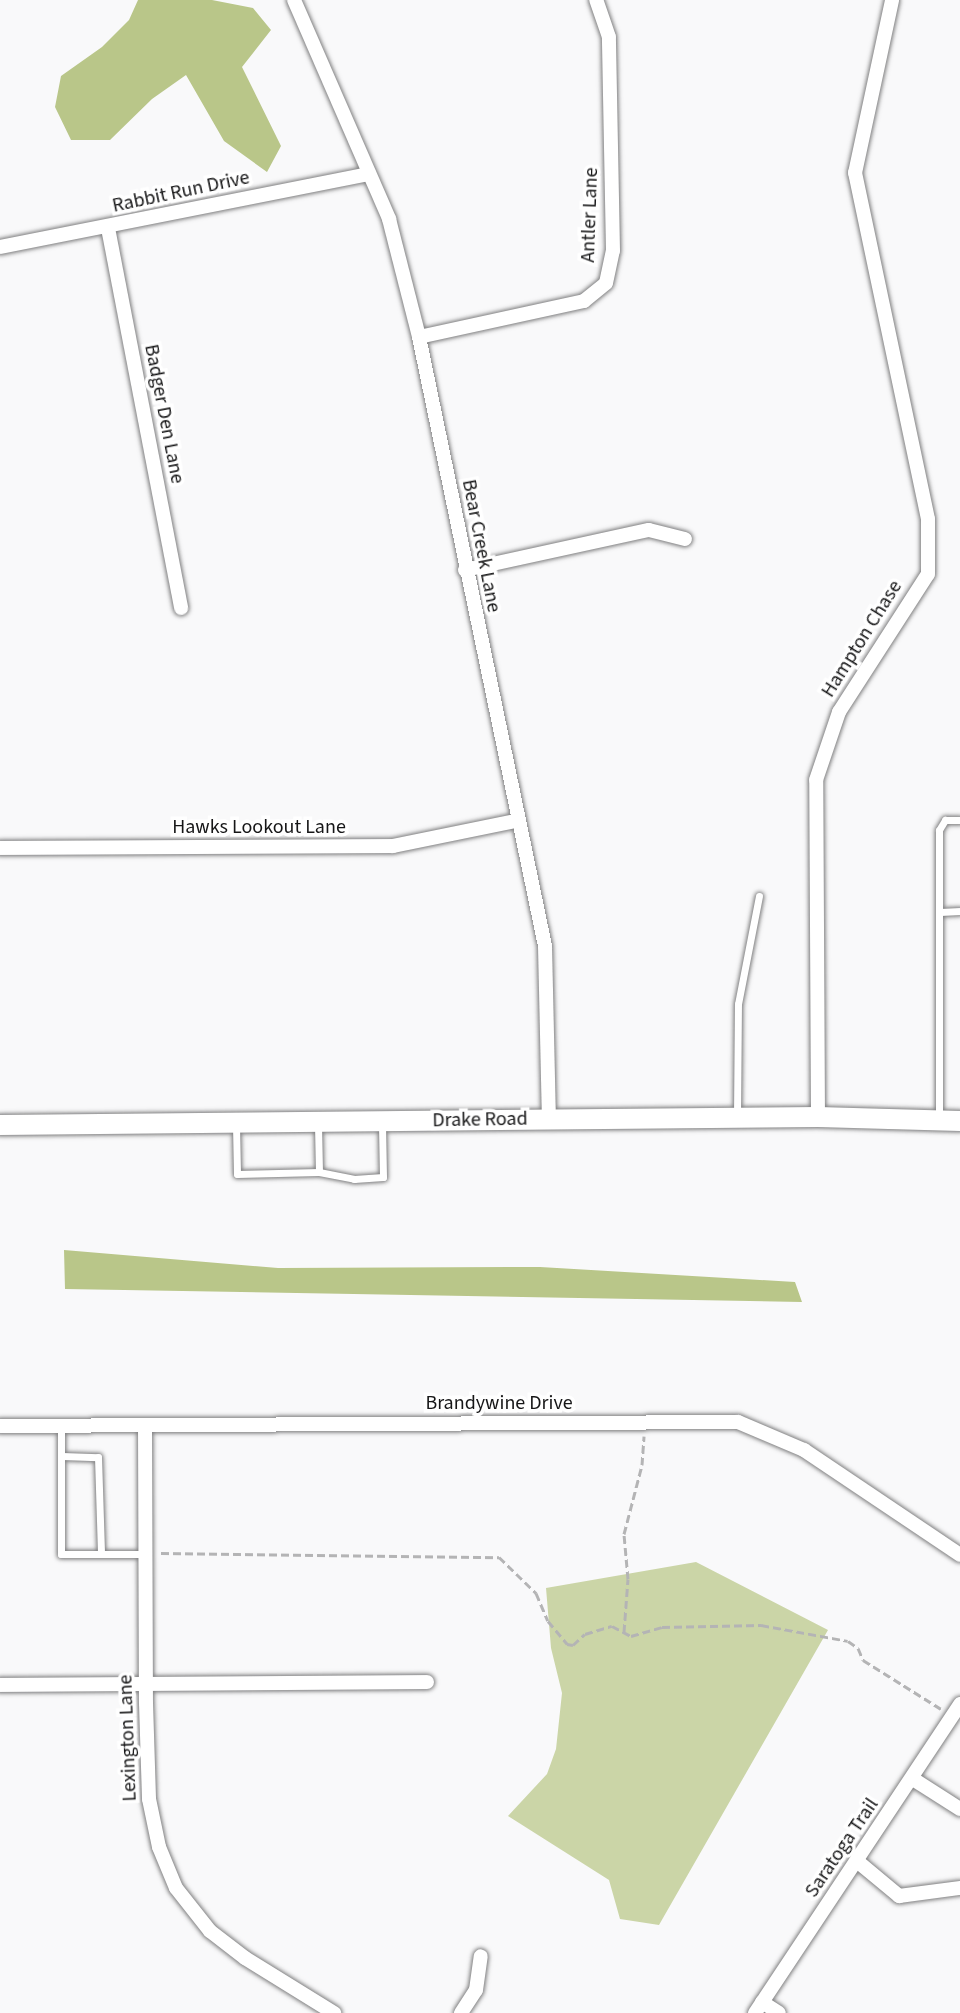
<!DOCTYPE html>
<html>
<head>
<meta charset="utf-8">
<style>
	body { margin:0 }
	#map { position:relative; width:960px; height:2013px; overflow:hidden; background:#f9f9fa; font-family:"Source Sans 3",sans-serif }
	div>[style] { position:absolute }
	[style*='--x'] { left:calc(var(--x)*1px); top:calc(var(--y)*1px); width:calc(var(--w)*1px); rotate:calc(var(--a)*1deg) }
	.green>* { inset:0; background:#cbd5a7 }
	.forest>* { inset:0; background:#b9c689 }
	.path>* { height:3px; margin-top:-1.5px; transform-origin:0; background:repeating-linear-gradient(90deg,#b4b4b5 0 8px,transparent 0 12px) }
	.roads { filter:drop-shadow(0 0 2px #808081) drop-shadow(0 0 2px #808081) }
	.lane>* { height:7px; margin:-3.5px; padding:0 3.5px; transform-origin:3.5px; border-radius:3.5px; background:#fff }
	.street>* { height:14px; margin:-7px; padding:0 7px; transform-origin:7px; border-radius:7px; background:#fff }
	.secondary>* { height:20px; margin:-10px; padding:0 10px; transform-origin:10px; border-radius:10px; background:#fff }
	span { translate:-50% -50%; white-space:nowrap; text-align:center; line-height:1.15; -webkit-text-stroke:7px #fff; paint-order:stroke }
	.street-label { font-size:20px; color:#161617 }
</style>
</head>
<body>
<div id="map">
	<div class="green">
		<div style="clip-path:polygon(696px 1562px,828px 1630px,659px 1925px,620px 1919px,609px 1880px,508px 1816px,547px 1774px,556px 1749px,562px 1693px,551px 1648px,546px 1588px)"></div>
	</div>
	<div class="forest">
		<div style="clip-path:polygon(138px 0,212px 0,253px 8px,271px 30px,242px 67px,281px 146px,267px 172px,224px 141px,186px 75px,152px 99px,110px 140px,71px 140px,55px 107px,61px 76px,102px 47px,129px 20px)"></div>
		<div style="clip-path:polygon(64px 1250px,278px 1268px,540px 1267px,795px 1282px,802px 1302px,65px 1289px)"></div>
	</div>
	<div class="path">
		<div style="--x:161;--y:1553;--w:338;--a:0.7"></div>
		<div style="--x:499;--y:1557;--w:52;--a:44.2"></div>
		<div style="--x:536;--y:1593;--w:30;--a:67"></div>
		<div style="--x:548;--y:1621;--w:30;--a:50"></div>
		<div style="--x:567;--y:1644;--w:6;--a:9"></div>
		<div style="--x:573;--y:1645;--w:16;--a:-43"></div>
		<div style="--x:585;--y:1634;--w:28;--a:-17"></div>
		<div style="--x:612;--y:1626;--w:21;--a:28"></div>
		<div style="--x:631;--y:1636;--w:32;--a:-16"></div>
		<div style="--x:662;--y:1627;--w:99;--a:-1.2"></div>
		<div style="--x:761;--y:1625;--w:88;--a:10.4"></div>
		<div style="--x:848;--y:1641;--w:12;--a:35"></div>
		<div style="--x:858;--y:1648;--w:13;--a:67"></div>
		<div style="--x:863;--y:1660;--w:92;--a:32.1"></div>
		<div style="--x:624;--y:1632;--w:53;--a:-85.7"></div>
		<div style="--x:628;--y:1579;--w:45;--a:-95.1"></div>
		<div style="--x:624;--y:1534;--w:71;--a:-75.4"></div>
		<div style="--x:642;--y:1465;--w:29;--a:-86"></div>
	</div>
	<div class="roads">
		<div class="lane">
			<div style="--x:940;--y:912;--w:20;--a:-3"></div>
			<div style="--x:737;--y:1116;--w:112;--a:-89.5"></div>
			<div style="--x:738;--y:1004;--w:110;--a:-79"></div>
			<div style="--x:939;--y:1119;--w:289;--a:-90"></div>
			<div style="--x:939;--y:830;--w:12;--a:-59"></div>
			<div style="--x:945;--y:820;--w:15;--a:0"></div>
			<div style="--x:236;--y:1125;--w:49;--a:88.8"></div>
			<div style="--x:237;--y:1174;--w:82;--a:-1.4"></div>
			<div style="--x:319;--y:1172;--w:48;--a:-91.2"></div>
			<div style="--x:319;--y:1172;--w:36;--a:11"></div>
			<div style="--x:354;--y:1179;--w:29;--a:-4"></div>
			<div style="--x:383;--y:1177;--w:53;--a:-91.1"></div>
			<div style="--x:61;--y:1426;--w:128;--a:90"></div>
			<div style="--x:61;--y:1554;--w:84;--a:0"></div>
			<div style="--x:62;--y:1456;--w:36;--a:2"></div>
			<div style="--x:98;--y:1457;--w:97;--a:88.2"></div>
		</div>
		<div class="street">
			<div style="--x:294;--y:0;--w:239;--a:66.5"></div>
			<div style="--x:389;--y:219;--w:122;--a:75.7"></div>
			<div style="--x:419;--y:337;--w:622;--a:78.31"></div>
			<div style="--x:545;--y:946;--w:173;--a:88.7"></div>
			<div style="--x:108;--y:228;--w:387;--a:79.1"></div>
			<div style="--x:0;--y:247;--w:376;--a:-11.2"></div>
			<div style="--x:419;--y:337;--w:169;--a:-12.3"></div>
			<div style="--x:584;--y:301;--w:28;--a:-39"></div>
			<div style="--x:606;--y:283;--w:33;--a:-78"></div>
			<div style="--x:613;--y:251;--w:214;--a:-91.1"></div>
			<div style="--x:609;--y:37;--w:39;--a:-109"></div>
			<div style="--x:465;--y:570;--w:188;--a:-12.3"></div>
			<div style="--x:649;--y:530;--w:37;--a:14"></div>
			<div style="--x:0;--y:848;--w:393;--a:-0.3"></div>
			<div style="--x:393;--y:846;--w:126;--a:-11.5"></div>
			<div style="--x:818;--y:1117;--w:337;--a:-90.3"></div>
			<div style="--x:816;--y:780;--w:72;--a:-71.3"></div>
			<div style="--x:839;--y:712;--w:164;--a:-57.2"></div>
			<div style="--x:928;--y:574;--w:55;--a:-90"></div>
			<div style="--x:928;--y:519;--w:354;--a:-101.9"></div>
			<div style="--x:855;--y:173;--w:177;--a:-77.9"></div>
			<div style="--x:0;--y:1426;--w:738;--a:-0.31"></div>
			<div style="--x:738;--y:1422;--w:72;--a:23"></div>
			<div style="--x:804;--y:1450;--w:188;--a:33.9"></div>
			<div style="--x:145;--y:1426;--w:277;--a:89.8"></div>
			<div style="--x:146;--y:1703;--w:96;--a:88.2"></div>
			<div style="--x:149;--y:1799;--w:49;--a:78.2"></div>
			<div style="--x:159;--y:1847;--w:44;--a:67.5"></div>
			<div style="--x:176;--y:1888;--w:55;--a:51.7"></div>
			<div style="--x:210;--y:1931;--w:44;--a:37.6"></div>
			<div style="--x:245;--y:1958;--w:105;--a:31.7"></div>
			<div style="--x:0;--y:1685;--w:427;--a:-0.4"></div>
			<div style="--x:913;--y:1779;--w:56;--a:32.6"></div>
			<div style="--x:857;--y:1861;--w:55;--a:39.8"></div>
			<div style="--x:899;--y:1896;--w:62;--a:-7.5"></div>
			<div style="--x:762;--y:2002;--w:20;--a:33"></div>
			<div style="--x:461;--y:2013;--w:27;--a:-57"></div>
			<div style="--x:476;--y:1990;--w:34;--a:-82"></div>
			<div style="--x:755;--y:2013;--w:371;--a:-56.4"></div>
		</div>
		<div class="secondary">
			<div style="--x:0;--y:1125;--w:818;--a:-0.56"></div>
			<div style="--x:818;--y:1117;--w:142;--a:1.6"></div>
		</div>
	</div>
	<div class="street-label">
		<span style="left:181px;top:192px;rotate:-12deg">Rabbit Run Drive</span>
		<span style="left:590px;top:215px;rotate:-88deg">Antler Lane</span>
		<span style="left:164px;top:414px;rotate:79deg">Badger Den Lane</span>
		<span style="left:481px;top:546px;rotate:79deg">Bear Creek Lane</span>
		<span style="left:862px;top:639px;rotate:-58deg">Hampton Chase</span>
		<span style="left:259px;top:827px">Hawks Lookout Lane</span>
		<span style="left:480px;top:1120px;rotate:-1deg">Drake Road</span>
		<span style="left:499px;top:1403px">Brandywine Drive</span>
		<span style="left:128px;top:1738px;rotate:-92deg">Lexington Lane</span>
		<span style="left:842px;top:1848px;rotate:-56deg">Saratoga Trail</span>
	</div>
</div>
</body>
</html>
